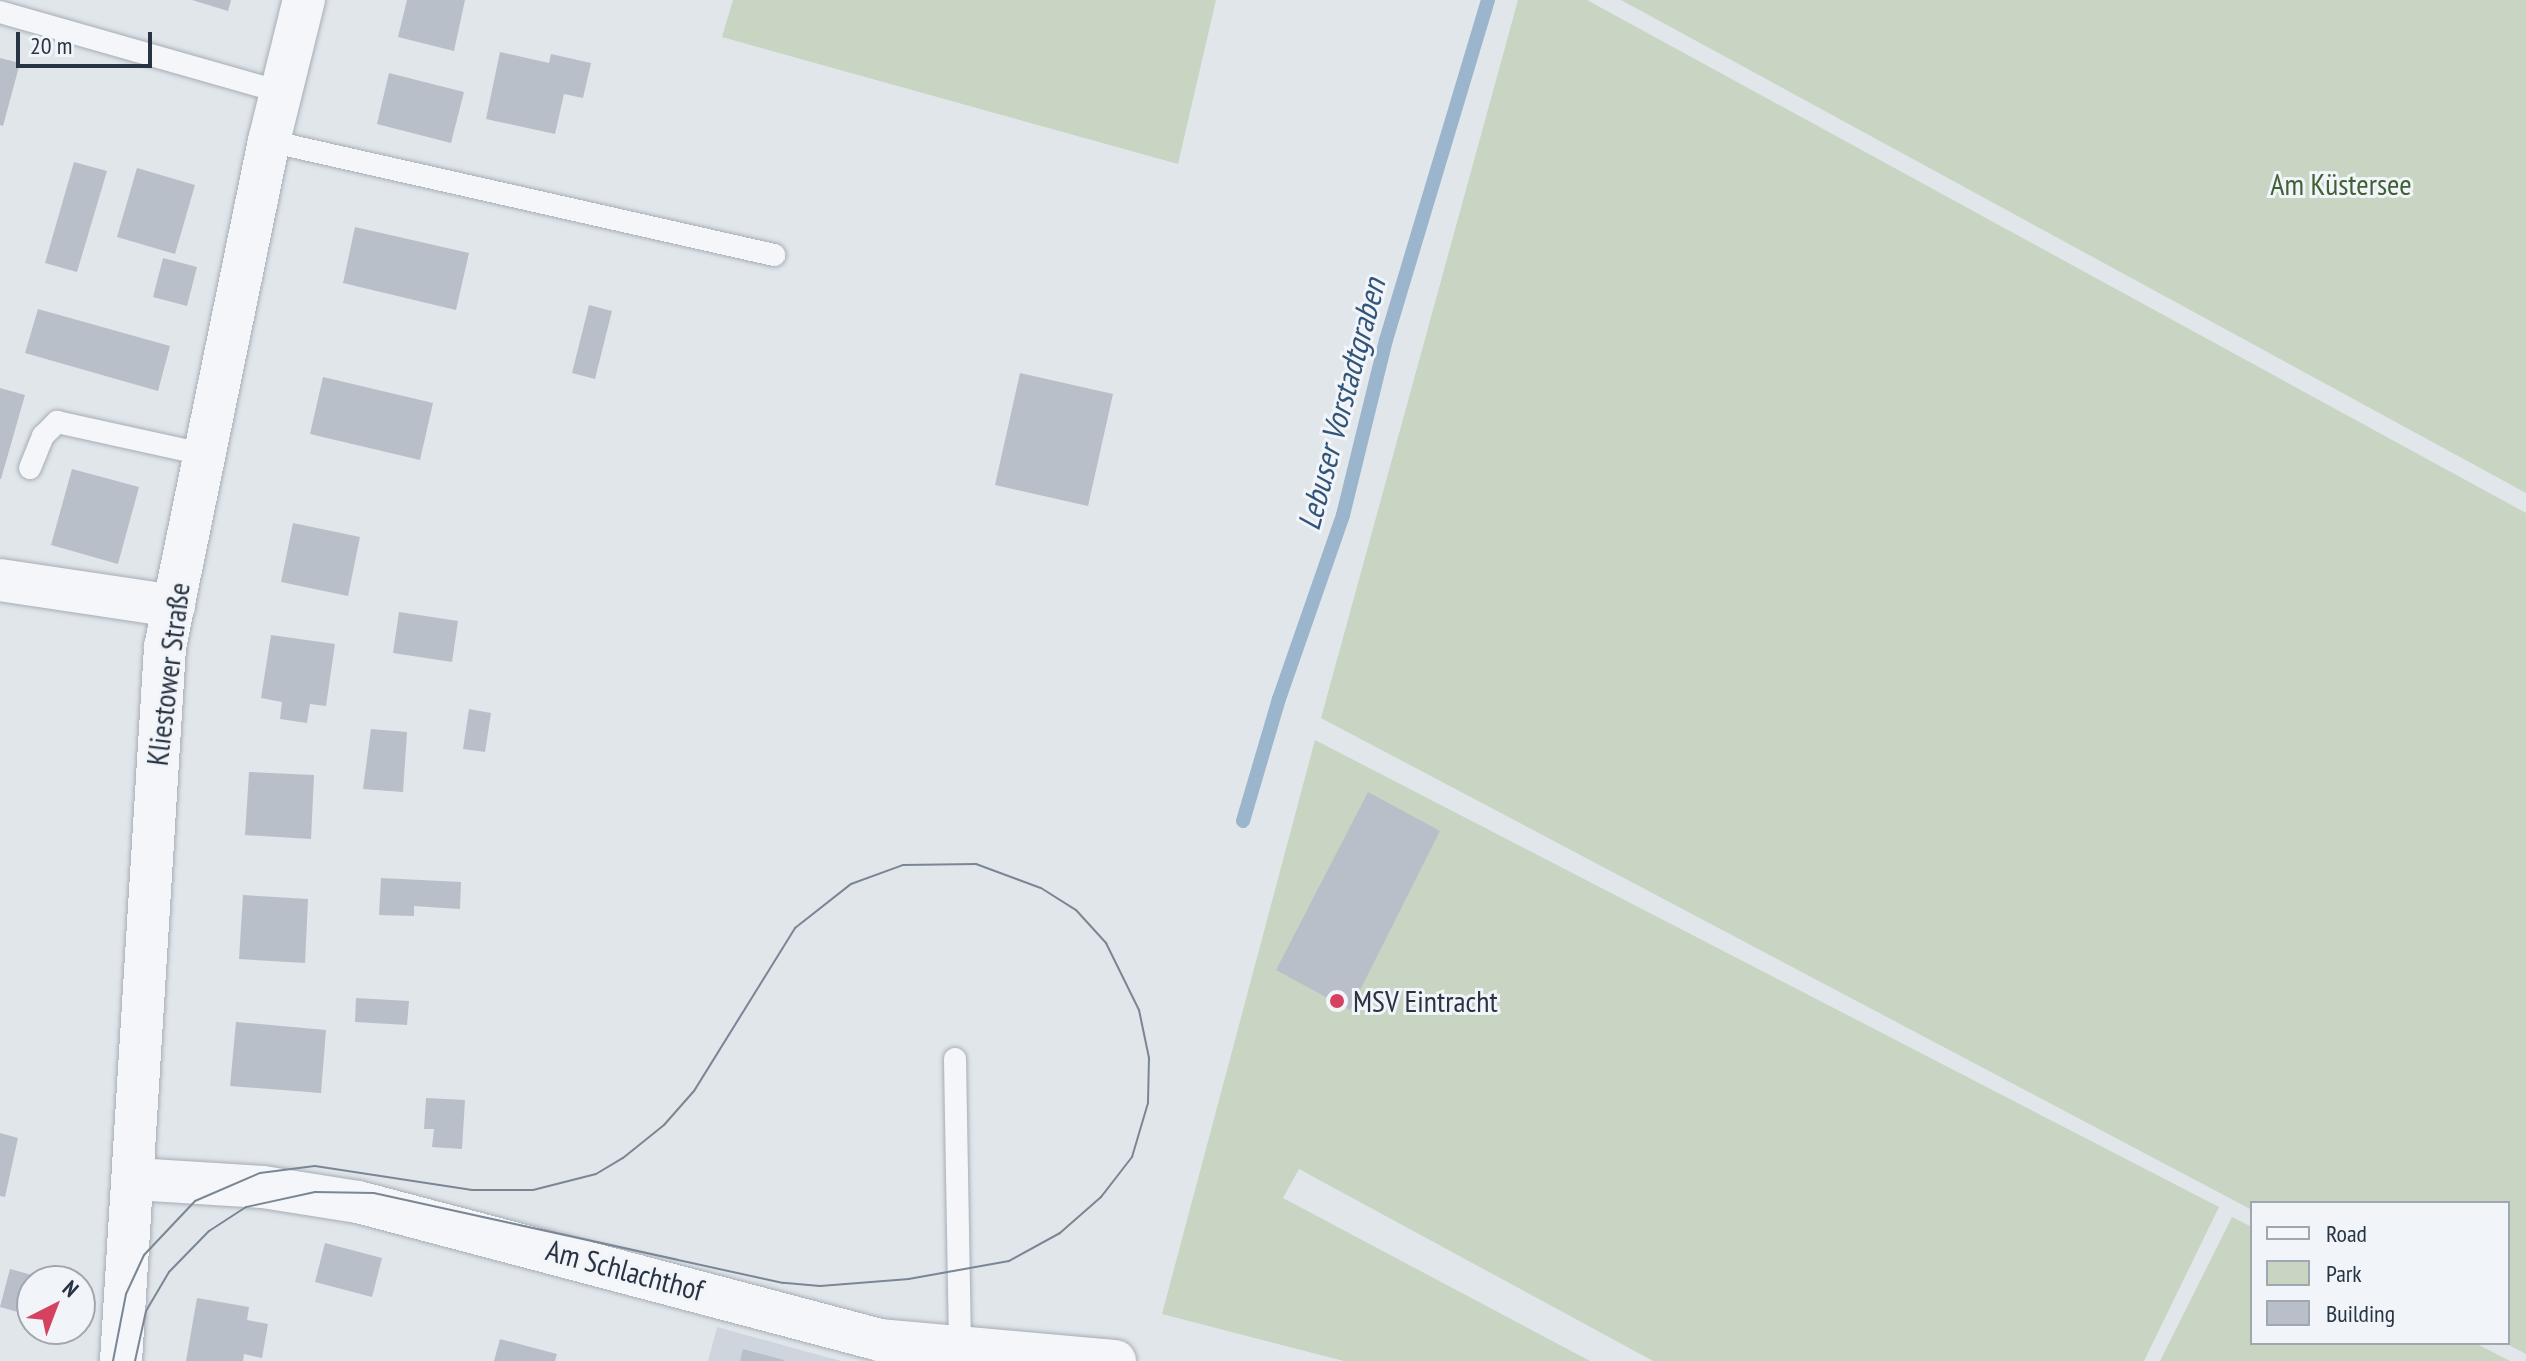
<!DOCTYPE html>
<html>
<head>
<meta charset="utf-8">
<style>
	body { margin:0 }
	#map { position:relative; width:2526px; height:1361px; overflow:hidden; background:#e1e6eb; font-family:"PT Sans Narrow",sans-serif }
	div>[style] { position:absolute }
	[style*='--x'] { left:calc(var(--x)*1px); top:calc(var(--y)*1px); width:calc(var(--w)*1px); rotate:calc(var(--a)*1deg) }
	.built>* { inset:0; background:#cfd5dd }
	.green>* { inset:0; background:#c8d5c2 }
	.stream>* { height:14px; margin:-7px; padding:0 7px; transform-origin:7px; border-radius:7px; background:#9bb5cc }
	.building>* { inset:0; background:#b8bfc8 }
	.roads { filter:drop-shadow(0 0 2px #a6adb5) drop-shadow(0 0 2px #a6adb5) }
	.service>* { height:22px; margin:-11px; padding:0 11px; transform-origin:11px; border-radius:11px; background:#f5f6f9 }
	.minor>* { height:42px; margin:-21px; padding:0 21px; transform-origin:21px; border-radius:21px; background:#f5f6f9 }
	.tram>* { height:2px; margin:-1px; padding:0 1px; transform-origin:1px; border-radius:1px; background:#7a8695 }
	.dots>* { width:22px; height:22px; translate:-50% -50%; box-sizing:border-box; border:4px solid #f1f4f8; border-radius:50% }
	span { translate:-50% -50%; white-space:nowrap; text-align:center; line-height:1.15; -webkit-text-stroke:6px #f1f4f8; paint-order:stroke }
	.park-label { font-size:30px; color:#406035 }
	.street-label { font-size:30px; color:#293443 }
	.poi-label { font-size:30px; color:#293443 }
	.left { translate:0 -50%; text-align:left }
	.water-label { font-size:32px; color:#315579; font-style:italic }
	.legend { position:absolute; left:2250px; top:1201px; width:260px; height:144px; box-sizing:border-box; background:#f1f4f8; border:2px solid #a1a7b0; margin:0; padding:10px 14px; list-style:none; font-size:24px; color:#293443 }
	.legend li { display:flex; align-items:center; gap:16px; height:40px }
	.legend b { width:40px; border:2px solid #a1a7b0 }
	.north { position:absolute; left:16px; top:1265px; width:80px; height:80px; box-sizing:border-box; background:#f1f4f8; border:2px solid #a1a7b0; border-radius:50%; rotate:42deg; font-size:22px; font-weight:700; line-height:32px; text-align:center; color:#293443 }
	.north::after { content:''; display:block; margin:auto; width:28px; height:36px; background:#d44260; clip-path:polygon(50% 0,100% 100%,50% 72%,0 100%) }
	.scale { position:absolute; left:16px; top:32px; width:136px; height:36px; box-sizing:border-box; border:4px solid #293443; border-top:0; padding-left:10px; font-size:24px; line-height:28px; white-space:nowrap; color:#293443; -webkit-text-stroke:6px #f1f4f8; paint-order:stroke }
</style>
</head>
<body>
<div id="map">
	<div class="built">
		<div style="clip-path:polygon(717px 1327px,841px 1361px,708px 1361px)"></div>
	</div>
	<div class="green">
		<div style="clip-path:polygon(733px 0,1216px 0,1178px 164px,722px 37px)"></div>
		<div style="clip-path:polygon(1518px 0,1587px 0,2526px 513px,2526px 1354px,2505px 1343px,2508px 1203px,2252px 1203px,2252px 1210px,1321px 718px)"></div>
		<div style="clip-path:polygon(1621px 0,2526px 0,2526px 493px)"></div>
		<div style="clip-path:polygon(1315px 740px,2219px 1207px,2144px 1361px,1653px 1361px,1299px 1169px,1283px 1198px,1590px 1361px,1344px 1361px,1162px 1314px)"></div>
		<div style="clip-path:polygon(2232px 1217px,2252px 1227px,2252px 1343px,2475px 1343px,2510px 1361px,2160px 1361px)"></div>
	</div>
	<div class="stream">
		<div style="--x:1243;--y:821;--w:127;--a:-73.6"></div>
		<div style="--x:1279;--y:699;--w:195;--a:-70.8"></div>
		<div style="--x:1343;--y:515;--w:180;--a:-76.2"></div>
		<div style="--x:1386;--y:340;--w:355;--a:-73.3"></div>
	</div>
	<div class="building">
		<div style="clip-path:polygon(192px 0,231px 0,228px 11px)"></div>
		<div style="clip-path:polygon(407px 0,465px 0,454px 51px,398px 37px)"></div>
		<div style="clip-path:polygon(500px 52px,549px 63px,551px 54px,591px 63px,583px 98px,564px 94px,555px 134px,486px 119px)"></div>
		<div style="clip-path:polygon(0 58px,20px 63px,3px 126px,0 125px)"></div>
		<div style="clip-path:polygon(389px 73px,464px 92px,451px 143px,377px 124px)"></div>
		<div style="clip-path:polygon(74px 162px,107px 171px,77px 272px,45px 263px)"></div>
		<div style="clip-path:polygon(137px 168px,195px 185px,175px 254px,117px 237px)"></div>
		<div style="clip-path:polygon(355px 227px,469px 253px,456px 310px,343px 283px)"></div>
		<div style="clip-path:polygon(163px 258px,197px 267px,187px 306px,153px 297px)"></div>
		<div style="clip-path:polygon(589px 305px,612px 311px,595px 379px,572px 373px)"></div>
		<div style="clip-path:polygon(38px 309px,170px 346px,158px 391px,25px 353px)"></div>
		<div style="clip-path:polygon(1020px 373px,1113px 394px,1088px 506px,995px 485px)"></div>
		<div style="clip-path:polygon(323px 377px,433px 403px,420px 460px,310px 434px)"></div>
		<div style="clip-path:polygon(0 388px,25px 395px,1px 479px,0 479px)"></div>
		<div style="clip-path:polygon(72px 469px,139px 487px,118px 564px,51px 545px)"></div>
		<div style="clip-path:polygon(293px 523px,360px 537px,348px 596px,281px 582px)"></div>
		<div style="clip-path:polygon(399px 612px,458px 621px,452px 662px,393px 653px)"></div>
		<div style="clip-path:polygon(271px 635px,335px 644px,326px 706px,310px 704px,307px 723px,280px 719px,282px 702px,261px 698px)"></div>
		<div style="clip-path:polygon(469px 709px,491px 713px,485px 752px,463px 749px)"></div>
		<div style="clip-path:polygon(371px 729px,407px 732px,403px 792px,363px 789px)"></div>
		<div style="clip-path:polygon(249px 772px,314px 775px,311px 839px,245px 835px)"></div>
		<div style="clip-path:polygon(1368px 792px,1440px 831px,1350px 1010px,1276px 970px)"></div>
		<div style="clip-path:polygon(381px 878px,461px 882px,460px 909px,414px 906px,414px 916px,379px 915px)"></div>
		<div style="clip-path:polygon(243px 895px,308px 899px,305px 963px,239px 959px)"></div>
		<div style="clip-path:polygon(356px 998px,409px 1001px,407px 1025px,355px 1022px)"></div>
		<div style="clip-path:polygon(236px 1022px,326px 1030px,321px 1093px,230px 1086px)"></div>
		<div style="clip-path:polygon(426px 1098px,465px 1100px,462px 1149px,432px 1147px,434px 1129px,424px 1129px)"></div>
		<div style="clip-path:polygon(0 1133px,18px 1138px,5px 1197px,0 1196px)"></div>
		<div style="clip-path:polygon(325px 1243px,382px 1258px,372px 1297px,315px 1282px)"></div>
		<div style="clip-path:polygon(10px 1269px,50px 1280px,32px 1281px,32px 1316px,0 1307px)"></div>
		<div style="clip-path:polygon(197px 1298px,249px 1307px,247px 1320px,268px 1324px,262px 1358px,244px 1354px,243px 1361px,186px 1361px)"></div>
		<div style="clip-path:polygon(500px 1339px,557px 1354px,555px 1361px,494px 1361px)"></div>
		<div style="clip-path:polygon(743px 1349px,784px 1360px,784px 1361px,740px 1361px)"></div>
	</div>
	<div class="roads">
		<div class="service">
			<div style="--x:0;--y:12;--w:291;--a:15.9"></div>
			<div style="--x:269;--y:141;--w:518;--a:12.72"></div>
			<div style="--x:30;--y:468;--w:35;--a:-68"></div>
			<div style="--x:43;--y:436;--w:20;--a:-45"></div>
			<div style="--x:57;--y:422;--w:148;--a:12.4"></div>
			<div style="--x:955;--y:1059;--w:288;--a:89"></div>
		</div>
		<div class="minor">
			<div style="--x:0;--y:580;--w:176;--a:8.5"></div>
			<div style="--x:135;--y:1179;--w:128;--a:3.6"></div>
			<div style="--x:263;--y:1187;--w:96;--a:9"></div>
			<div style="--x:358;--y:1202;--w:540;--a:14.81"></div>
			<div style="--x:880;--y:1340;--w:236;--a:5.1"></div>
			<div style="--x:121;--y:1361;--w:715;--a:-86.47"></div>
			<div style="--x:165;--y:647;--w:517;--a:-78.39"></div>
			<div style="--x:269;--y:141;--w:145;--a:-76.1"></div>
		</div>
	</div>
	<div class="tram">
		<div style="--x:113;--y:1361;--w:68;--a:-79"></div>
		<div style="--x:126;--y:1294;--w:43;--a:-65.2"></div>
		<div style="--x:144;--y:1255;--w:74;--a:-46.6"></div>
		<div style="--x:195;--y:1201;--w:71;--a:-23.3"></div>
		<div style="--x:260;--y:1173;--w:55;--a:-7.3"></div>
		<div style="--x:315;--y:1166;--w:159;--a:8.7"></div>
		<div style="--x:472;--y:1190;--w:61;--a:0"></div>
		<div style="--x:533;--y:1190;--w:65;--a:-14.3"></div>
		<div style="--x:596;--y:1174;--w:31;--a:-31"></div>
		<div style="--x:623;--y:1158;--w:53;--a:-38.8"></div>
		<div style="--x:664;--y:1125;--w:45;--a:-48.6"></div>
		<div style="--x:694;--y:1091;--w:192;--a:-58.2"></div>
		<div style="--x:795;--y:928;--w:71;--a:-38.2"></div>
		<div style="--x:851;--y:884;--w:55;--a:-20.1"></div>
		<div style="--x:903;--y:865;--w:73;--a:-0.8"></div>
		<div style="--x:976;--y:864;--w:69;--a:20.3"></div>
		<div style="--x:1041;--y:888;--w:41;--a:32.2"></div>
		<div style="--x:1076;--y:910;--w:45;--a:47.7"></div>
		<div style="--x:1106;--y:943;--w:75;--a:63.8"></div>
		<div style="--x:1139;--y:1010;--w:49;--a:78.2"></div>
		<div style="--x:1149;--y:1058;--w:45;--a:91.3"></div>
		<div style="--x:1148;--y:1103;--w:56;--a:106.5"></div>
		<div style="--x:1132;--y:1157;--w:51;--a:127.8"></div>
		<div style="--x:1101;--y:1197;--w:55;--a:138.7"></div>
		<div style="--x:1060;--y:1233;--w:58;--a:151.2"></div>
		<div style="--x:1009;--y:1261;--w:102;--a:169.8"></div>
		<div style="--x:909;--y:1279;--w:89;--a:175.5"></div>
		<div style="--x:820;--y:1286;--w:37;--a:-175"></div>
		<div style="--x:783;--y:1283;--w:419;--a:-167.6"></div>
		<div style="--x:374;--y:1193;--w:59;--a:-179"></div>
		<div style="--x:315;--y:1192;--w:71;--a:167.7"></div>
		<div style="--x:246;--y:1207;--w:44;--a:147"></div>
		<div style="--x:209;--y:1231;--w:57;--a:134.3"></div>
		<div style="--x:169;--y:1272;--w:45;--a:120.5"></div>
		<div style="--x:146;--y:1311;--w:51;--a:102.4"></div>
	</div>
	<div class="dots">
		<div style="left:1337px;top:1001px;background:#d44260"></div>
	</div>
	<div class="park-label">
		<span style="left:2341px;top:184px">Am Küstersee</span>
	</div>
	<div class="street-label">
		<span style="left:168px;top:674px;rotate:-83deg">Kliestower Straße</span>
		<span style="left:625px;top:1270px;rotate:15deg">Am Schlachthof</span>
	</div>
	<div class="poi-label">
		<span class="left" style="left:1353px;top:1001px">MSV Eintracht</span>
	</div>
	<div class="water-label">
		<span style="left:1341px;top:404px;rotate:-75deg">Lebuser Vorstadtgraben</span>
	</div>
	<ul class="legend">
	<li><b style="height:10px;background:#f5f6f9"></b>Road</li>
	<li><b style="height:22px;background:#c8d5c2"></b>Park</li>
	<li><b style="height:22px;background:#b8bfc8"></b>Building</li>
	</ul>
	<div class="north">N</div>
	<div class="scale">20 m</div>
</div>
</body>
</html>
